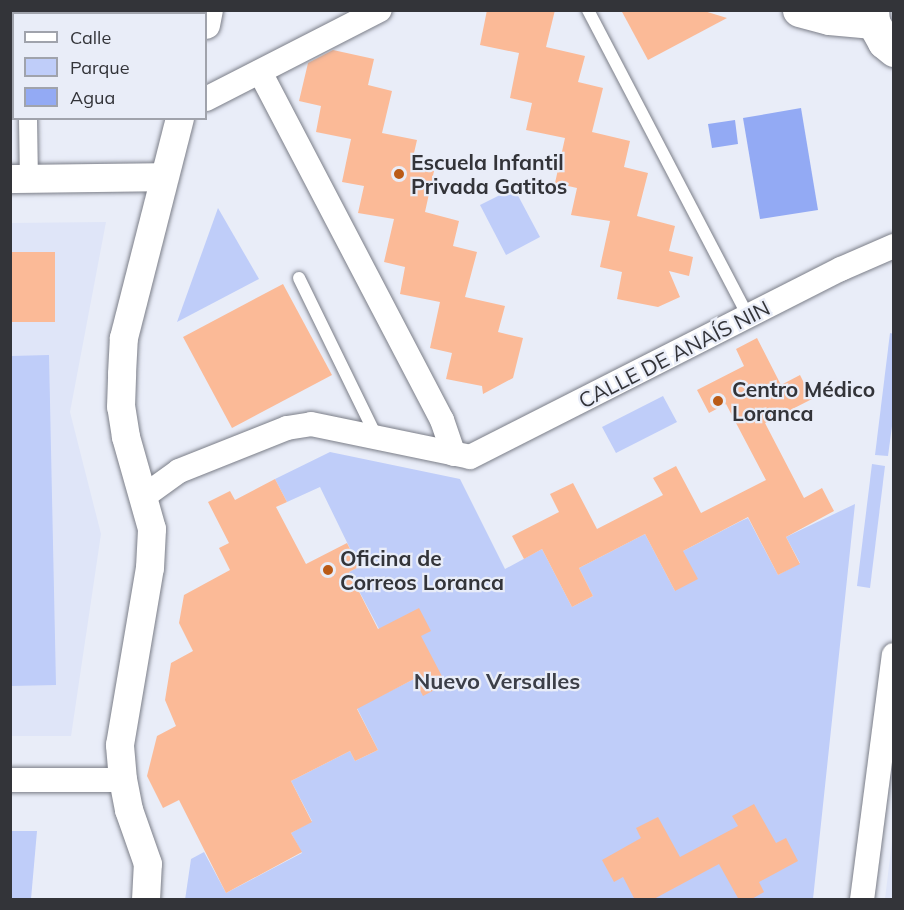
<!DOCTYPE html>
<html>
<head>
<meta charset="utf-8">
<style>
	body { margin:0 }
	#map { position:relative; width:904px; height:910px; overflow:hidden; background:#e9edf8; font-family:Mulish,sans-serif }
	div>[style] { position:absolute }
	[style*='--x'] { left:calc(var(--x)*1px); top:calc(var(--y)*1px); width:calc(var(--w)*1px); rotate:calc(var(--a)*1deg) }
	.built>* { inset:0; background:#dfe5f8 }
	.green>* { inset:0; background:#bfcdf9 }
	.water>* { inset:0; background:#93aaf4 }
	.building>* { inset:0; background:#fbba97 }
	.roads { filter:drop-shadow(0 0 2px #7b7e88) drop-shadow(0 0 2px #7b7e88) }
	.service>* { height:12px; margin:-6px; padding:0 6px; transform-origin:6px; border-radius:6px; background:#fff }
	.pedestrian>* { height:18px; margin:-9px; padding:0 9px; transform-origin:9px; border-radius:9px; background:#fff }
	.minor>* { height:24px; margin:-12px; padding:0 12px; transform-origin:12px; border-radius:12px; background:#fff }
	.tertiary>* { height:28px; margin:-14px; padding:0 14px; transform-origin:14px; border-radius:14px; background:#fff }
	.secondary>* { height:33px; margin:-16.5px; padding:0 16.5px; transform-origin:16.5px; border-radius:16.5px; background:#fff }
	.dots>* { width:16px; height:16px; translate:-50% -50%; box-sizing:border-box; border:3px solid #e9edf8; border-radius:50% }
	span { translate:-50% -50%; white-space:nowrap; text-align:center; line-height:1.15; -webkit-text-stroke:4.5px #e9edf8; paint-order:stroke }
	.poi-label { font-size:21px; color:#333439; font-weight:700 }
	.left { translate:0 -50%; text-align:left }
	.street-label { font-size:21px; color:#333439 }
	.neighbourhood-label { font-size:22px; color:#3c3f48; font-weight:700 }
	.frame { position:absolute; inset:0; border:12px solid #333439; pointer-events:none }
	.legend { position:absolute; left:12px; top:12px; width:195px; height:108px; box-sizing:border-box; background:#e9edf8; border:2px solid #a0a3ac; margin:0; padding:8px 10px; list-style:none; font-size:18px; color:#333439 }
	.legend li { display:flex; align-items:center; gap:12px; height:30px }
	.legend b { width:30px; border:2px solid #a0a3ac }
</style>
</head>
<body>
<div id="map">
	<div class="built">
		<div style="clip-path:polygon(106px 222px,70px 412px,101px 534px,71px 736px,11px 736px,10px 223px)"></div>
		<div style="clip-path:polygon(893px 833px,893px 899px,885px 899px)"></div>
	</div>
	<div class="green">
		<div style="clip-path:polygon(514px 188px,540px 237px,506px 255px,480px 205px)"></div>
		<div style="clip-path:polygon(218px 208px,259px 279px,177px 322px)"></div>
		<div style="clip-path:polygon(890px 333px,894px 334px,894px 411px,888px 456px,875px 455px)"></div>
		<div style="clip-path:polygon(49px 355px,56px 685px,11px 686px,11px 356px)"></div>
		<div style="clip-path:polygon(663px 396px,677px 422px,616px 453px,602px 427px)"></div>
		<div style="clip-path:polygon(330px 452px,460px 479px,505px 569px,542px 549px,572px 607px,593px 596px,579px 568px,645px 534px,675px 591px,683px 551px,741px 521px,748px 518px,778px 575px,800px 563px,786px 537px,855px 504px,813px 899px,185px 900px,191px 859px,204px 852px,226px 893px,302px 853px,291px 833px,312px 821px,291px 781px,350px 751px,355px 761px,378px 750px,357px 708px,414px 679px,435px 690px,379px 629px,349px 572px,359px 567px,320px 487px,287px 502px,275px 479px)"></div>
		<div style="clip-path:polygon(872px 464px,885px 466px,870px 588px,857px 586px)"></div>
		<div style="clip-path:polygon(10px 831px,37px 831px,31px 899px,11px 899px)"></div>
	</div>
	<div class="water">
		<div style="clip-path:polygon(801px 108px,818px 210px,760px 219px,743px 118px)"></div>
		<div style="clip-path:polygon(735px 120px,738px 144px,712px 148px,708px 124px)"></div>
	</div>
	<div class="building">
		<div style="clip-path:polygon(487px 10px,555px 10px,546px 47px,585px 56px,578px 82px,603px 88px,592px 132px,630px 141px,624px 167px,648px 173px,637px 216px,675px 226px,669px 251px,693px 257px,689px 276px,669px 271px,680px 297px,658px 307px,617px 299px,622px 272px,600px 267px,610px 221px,571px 215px,577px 188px,555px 183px,565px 138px,526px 130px,532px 103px,510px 98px,519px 53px,480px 45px)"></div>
		<div style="clip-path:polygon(621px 10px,701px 10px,727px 18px,648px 60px)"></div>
		<div style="clip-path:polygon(333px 50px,374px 59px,368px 85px,392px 91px,382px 133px,417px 140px,411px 166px,434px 171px,425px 212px,459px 221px,453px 246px,477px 252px,465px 297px,505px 306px,498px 332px,523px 338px,513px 378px,483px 394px,482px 386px,446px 379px,452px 353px,430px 348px,440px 302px,400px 294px,405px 267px,384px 262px,394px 219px,358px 213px,364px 186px,342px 182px,351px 139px,316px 132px,321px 106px,299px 101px,308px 63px)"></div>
		<div style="clip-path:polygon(10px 252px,55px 252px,55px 322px,10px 322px)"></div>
		<div style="clip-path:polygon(283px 284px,332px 375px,232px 428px,183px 337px)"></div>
		<div style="clip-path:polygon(757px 338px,781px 385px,800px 375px,812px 399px,765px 423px,804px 498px,822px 488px,834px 511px,786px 537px,800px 564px,778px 575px,748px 517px,683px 551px,698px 579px,675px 591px,645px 534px,579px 568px,593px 596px,572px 607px,542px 549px,524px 559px,512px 536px,559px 512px,550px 494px,573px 483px,597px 529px,663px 495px,653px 478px,676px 466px,701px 513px,766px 480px,726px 404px,709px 413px,697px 390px,744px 366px,736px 349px)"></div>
		<div style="clip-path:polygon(275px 479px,287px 502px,276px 507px,306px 564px,347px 543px,359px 567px,349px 572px,378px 629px,419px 608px,431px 631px,421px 636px,446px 684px,423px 696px,414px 679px,357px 709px,378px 750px,355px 761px,350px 751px,291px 781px,312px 822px,291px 833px,302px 852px,226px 893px,179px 800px,163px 808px,147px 776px,157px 736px,176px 726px,165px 700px,171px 663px,193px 651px,179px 623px,184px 595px,230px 570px,219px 548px,229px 543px,208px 502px,230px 491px,235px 500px)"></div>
		<div style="clip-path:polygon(754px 804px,776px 843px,786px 838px,798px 861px,759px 882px,764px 892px,750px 900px,739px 900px,719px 864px,652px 900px,635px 900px,623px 877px,614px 882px,602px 860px,641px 838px,636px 828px,658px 817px,680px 857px,738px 826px,732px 816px)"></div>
	</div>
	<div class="roads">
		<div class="service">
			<div style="--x:588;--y:10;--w:345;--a:62.4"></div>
			<div style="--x:299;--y:278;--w:178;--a:64"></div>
		</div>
		<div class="pedestrian">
			<div style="--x:26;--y:10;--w:4;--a:90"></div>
			<div style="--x:28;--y:118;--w:61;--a:89.1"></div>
		</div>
		<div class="minor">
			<div style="--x:260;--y:72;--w:393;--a:62.4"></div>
			<div style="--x:442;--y:420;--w:36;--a:71"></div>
			<div style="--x:206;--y:99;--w:195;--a:-27.1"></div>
			<div style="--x:143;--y:497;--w:44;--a:-35.8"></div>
			<div style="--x:179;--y:471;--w:116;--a:-21.7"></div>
			<div style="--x:287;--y:428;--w:24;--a:-9"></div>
			<div style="--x:311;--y:424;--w:162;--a:11.7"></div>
			<div style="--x:470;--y:457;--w:416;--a:-26.9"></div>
			<div style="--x:841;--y:269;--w:58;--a:-23.5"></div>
			<div style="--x:10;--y:780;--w:113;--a:0"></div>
			<div style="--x:862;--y:900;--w:247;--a:-82.6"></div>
		</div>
		<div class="tertiary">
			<div style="--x:206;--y:25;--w:15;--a:-79"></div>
			<div style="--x:10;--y:179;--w:154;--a:-0.7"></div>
			<div style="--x:146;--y:900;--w:36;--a:-87"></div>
			<div style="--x:148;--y:864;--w:57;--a:-109.4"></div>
			<div style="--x:129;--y:810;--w:31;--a:-101"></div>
			<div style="--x:123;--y:780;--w:35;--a:-95"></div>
			<div style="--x:120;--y:745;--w:180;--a:-80.4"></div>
			<div style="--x:150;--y:568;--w:39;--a:-87"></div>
			<div style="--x:152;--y:529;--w:96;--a:-105.8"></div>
			<div style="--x:126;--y:437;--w:30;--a:-99"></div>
			<div style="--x:121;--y:407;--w:33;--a:-88"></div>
			<div style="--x:122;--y:374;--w:36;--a:-87"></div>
			<div style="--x:124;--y:338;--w:227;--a:-75.7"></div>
		</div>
		<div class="secondary">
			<div style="--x:799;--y:10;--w:31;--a:15"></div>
			<div style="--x:829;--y:18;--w:44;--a:5.2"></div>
			<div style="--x:872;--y:10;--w:12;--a:85"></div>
			<div style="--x:873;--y:22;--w:23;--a:61"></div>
			<div style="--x:884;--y:42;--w:13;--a:39"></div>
		</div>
	</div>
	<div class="dots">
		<div style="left:399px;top:174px;background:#ba5a16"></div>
		<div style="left:718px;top:401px;background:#ba5a16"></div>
		<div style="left:328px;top:570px;background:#ba5a16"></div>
	</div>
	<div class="poi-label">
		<span class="left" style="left:411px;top:174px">Escuela Infantil<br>Privada Gatitos</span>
		<span class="left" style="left:732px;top:401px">Centro Médico<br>Loranca</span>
		<span class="left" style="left:340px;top:570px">Oficina de<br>Correos Loranca</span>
	</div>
	<div class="street-label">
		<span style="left:674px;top:354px;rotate:-27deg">CALLE DE ANAÍS NIN</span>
	</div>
	<div class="neighbourhood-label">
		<span style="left:497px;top:682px">Nuevo Versalles</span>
	</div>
	<div class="frame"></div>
	<ul class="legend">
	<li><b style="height:8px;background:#fff"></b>Calle</li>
	<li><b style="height:16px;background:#bfcdf9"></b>Parque</li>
	<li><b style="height:16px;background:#93aaf4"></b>Agua</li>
	</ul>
</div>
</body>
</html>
